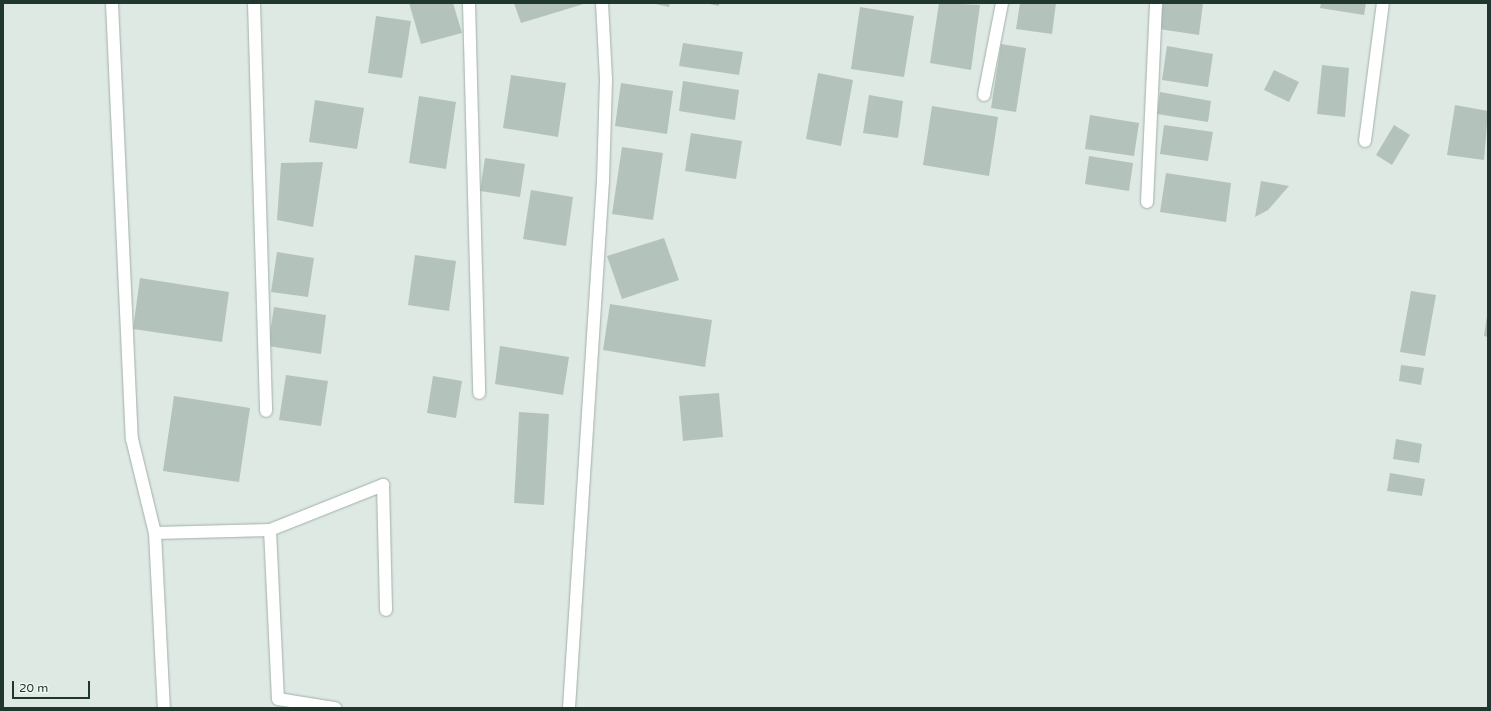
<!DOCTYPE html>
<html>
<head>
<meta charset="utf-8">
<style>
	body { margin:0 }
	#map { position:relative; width:1491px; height:711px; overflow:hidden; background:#dee9e3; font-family:"Varela Round",sans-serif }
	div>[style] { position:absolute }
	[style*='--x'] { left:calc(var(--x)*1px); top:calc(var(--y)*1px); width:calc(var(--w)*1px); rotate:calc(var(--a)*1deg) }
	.building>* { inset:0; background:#b3c3bc }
	.roads { filter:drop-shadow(0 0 1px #a1b0aa) drop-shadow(0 0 1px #a1b0aa) }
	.minor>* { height:12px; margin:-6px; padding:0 6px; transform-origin:6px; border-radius:6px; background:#fff }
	span { translate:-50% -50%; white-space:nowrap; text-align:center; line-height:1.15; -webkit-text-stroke:3px #eef6f1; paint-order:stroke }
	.frame { position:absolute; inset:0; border:4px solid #203730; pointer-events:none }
	.scale { position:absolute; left:12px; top:681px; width:78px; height:18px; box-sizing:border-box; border:2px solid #203730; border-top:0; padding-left:5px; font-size:12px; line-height:14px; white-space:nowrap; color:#203730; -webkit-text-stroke:3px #eef6f1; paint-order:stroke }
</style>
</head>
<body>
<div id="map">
	<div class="building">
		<div style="clip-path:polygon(409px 3px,453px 3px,462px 33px,421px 44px)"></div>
		<div style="clip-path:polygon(514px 3px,587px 3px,521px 23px)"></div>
		<div style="clip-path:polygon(651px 3px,670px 3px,669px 7px)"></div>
		<div style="clip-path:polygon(705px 3px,719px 3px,719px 6px)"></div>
		<div style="clip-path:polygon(939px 3px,980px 5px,971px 70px,930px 63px)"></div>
		<div style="clip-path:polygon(1020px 3px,1056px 3px,1052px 34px,1016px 29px)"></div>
		<div style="clip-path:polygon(1163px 3px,1203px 3px,1199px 35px,1159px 29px)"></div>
		<div style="clip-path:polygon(1321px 3px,1366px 3px,1364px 15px,1320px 8px)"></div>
		<div style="clip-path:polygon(860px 7px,914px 16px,904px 77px,851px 69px)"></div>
		<div style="clip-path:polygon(376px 16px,411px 21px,402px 78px,368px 73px)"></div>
		<div style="clip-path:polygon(683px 43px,743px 52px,739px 75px,679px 66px)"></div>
		<div style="clip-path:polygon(1001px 44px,1026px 48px,1016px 112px,991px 108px)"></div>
		<div style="clip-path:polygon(1167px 46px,1213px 54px,1208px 87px,1162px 80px)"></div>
		<div style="clip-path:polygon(1322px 65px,1349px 68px,1345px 117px,1317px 114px)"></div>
		<div style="clip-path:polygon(1274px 70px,1299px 82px,1289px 102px,1264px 90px)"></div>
		<div style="clip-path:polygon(818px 73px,853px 80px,841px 146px,806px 139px)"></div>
		<div style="clip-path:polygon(511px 75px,566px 83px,558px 137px,503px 128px)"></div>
		<div style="clip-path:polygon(683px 81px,739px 90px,735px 120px,679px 111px)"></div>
		<div style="clip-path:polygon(621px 83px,673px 91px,667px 134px,615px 126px)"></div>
		<div style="clip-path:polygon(1160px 92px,1211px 101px,1208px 122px,1157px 114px)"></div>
		<div style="clip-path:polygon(869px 95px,903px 101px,898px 138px,863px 133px)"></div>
		<div style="clip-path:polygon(419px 96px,456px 102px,446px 169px,409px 163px)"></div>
		<div style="clip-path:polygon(315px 100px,364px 108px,357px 149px,309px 142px)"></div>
		<div style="clip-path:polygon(1455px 105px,1488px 111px,1484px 160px,1447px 155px)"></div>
		<div style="clip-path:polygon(932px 106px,998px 117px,989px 176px,923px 165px)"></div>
		<div style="clip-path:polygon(1090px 115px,1139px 123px,1134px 156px,1085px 149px)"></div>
		<div style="clip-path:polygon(1164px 125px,1213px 132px,1208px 161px,1160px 154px)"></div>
		<div style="clip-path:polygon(1394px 125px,1410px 135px,1392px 165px,1376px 155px)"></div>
		<div style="clip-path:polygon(691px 133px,742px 141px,736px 179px,685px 171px)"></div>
		<div style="clip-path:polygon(622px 147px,663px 153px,653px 220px,612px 214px)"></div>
		<div style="clip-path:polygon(1089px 156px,1133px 163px,1129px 191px,1085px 184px)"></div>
		<div style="clip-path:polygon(485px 158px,525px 164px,520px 197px,480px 191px)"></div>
		<div style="clip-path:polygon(323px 162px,313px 227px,277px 220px,281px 163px)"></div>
		<div style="clip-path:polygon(1166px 173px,1231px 183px,1226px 222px,1160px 212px)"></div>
		<div style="clip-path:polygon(1261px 181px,1289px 186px,1268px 210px,1255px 217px)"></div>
		<div style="clip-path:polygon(531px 190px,573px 197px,566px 246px,523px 239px)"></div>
		<div style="clip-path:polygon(664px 238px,679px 280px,622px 299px,607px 256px)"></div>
		<div style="clip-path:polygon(277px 252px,314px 258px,308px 297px,271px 292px)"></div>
		<div style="clip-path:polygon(415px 255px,456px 261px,449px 311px,408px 305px)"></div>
		<div style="clip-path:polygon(140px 278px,229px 292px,222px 342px,133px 329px)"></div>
		<div style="clip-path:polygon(1411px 291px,1436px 295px,1425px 356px,1400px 352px)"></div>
		<div style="clip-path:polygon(610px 304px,712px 320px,705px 367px,603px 350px)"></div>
		<div style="clip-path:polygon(274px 307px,326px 315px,321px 354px,268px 346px)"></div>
		<div style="clip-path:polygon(1487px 316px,1488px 316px,1488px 337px,1484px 336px)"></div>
		<div style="clip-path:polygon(500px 346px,569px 357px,563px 395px,495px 384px)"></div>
		<div style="clip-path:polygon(1401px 365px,1424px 368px,1421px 385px,1399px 381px)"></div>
		<div style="clip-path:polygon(286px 375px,328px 381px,321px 426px,279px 420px)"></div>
		<div style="clip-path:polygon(433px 376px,462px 381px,456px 418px,427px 413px)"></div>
		<div style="clip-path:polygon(719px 393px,723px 437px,683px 441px,679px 396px)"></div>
		<div style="clip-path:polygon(174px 396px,250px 408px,239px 482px,163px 471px)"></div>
		<div style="clip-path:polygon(519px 412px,549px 414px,544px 505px,514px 503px)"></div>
		<div style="clip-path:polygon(1396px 439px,1422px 444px,1419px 463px,1393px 459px)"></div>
		<div style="clip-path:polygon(1390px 473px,1425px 479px,1422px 496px,1387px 491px)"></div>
	</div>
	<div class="roads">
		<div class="minor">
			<div style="--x:112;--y:3;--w:436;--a:87.4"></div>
			<div style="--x:132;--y:439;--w:97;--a:76.3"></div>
			<div style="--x:155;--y:533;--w:175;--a:87.1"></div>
			<div style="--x:254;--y:3;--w:408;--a:88.3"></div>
			<div style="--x:469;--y:3;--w:390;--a:88.5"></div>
			<div style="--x:984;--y:95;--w:94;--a:-78.9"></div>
			<div style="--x:1365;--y:141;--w:139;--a:-82.6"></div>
			<div style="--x:1147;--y:202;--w:199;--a:-87.4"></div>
			<div style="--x:270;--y:530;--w:169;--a:87.3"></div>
			<div style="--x:278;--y:699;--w:58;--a:9"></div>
			<div style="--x:155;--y:533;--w:115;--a:-1.5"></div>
			<div style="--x:270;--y:530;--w:122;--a:-21.7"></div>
			<div style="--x:383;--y:485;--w:125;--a:88.6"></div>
			<div style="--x:569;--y:708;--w:528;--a:-86.31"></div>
			<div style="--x:603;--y:181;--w:102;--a:-88.3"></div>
			<div style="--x:606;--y:79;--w:76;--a:-93"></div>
		</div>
	</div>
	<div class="frame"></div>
	<div class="scale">20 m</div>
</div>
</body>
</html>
